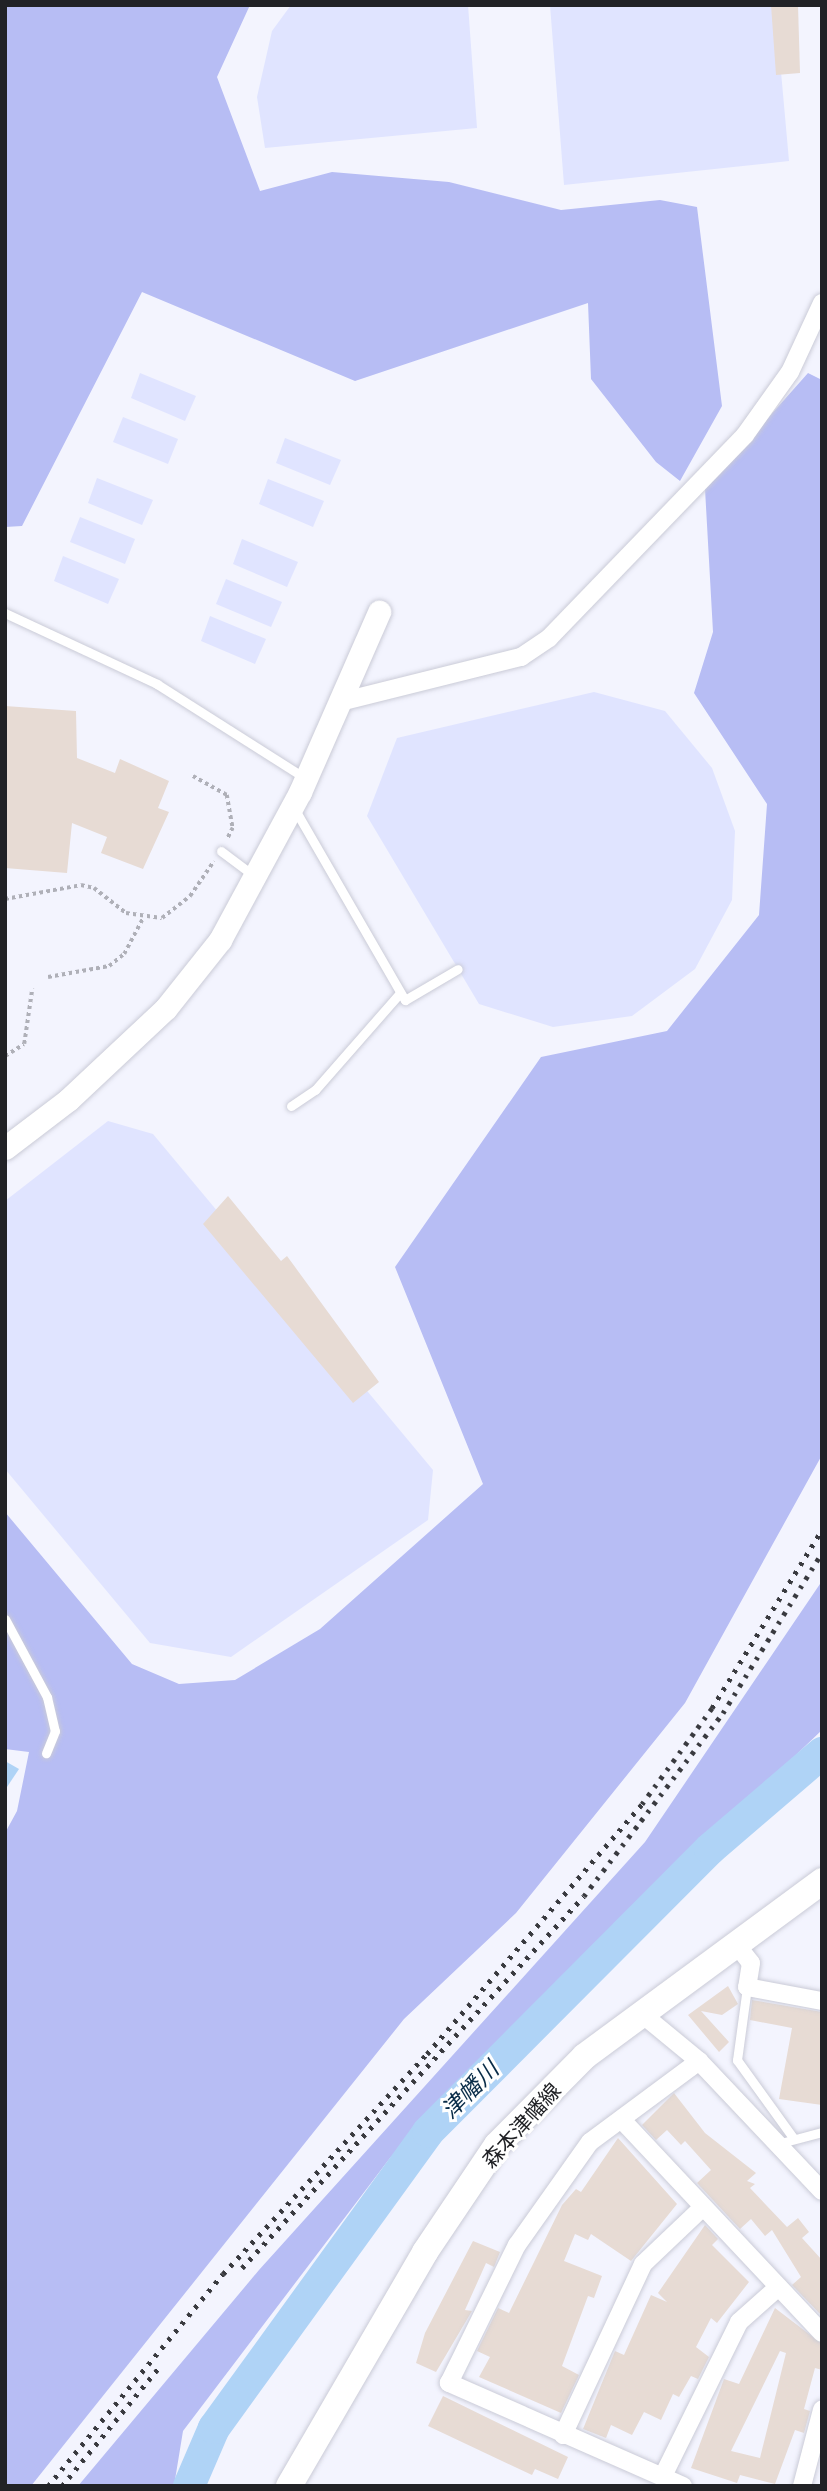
<!DOCTYPE html>
<html>
<head>
<meta charset="utf-8">
<style>
	body { margin:0 }
	#map { position:relative; width:827px; height:2491px; overflow:hidden; background:#f3f4fe; font-family:Quicksand,"Noto Sans JP",sans-serif }
	div>[style] { position:absolute }
	[style*='--x'] { left:calc(var(--x)*1px); top:calc(var(--y)*1px); width:calc(var(--w)*1px); rotate:calc(var(--a)*1deg) }
	.green>* { inset:0; background:#e0e4ff }
	.forest>* { inset:0; background:#b7bdf4 }
	.water>* { inset:0; background:#afd3f6 }
	.river>* { height:32px; margin:-16px; padding:0 16px; transform-origin:16px; border-radius:16px; background:#afd3f6 }
	.building>* { inset:0; background:#e7dbd4 }
	.path>* { height:3.5px; margin-top:-1.75px; transform-origin:0; background:repeating-linear-gradient(90deg,#afb0b8 0 3.5px,transparent 0 7px) }
	.roads { filter:drop-shadow(0 0 2px #cacbd7) drop-shadow(0 0 2px #cacbd7) }
	.service>* { height:9px; margin:-4.5px; padding:0 4.5px; transform-origin:4.5px; border-radius:4.5px; background:#fff }
	.minor>* { height:18px; margin:-9px; padding:0 9px; transform-origin:9px; border-radius:9px; background:#fff }
	.tertiary>* { height:23px; margin:-11.5px; padding:0 11.5px; transform-origin:11.5px; border-radius:11.5px; background:#fff }
	.secondary>* { height:26px; margin:-13px; padding:0 13px; transform-origin:13px; border-radius:13px; background:#fff }
	.rail>* { height:5px; margin-top:-2.5px; transform-origin:0; background:repeating-linear-gradient(90deg,#393a3f 0 3.5px,transparent 0 10.5px) }
	span { translate:-50% -50%; white-space:nowrap; text-align:center; line-height:1.15; -webkit-text-stroke:6px #fff; paint-order:stroke }
	.street-label { font-size:21px; color:#212226 }
	.water-label { font-size:23px; color:#092c48; font-style:italic }
	.frame { position:absolute; inset:0; border:7px solid #212226; pointer-events:none }
</style>
</head>
<body>
<div id="map">
	<div class="green">
		<div style="clip-path:polygon(291px 5px,468px 5px,477px 128px,265px 148px,257px 97px,272px 31px)"></div>
		<div style="clip-path:polygon(550px 5px,775px 5px,789px 161px,564px 185px)"></div>
		<div style="clip-path:polygon(140px 373px,196px 396px,185px 421px,131px 398px)"></div>
		<div style="clip-path:polygon(123px 417px,178px 439px,168px 464px,113px 442px)"></div>
		<div style="clip-path:polygon(285px 438px,341px 460px,330px 485px,276px 463px)"></div>
		<div style="clip-path:polygon(97px 478px,153px 500px,142px 525px,88px 503px)"></div>
		<div style="clip-path:polygon(268px 479px,324px 501px,313px 527px,259px 504px)"></div>
		<div style="clip-path:polygon(80px 517px,135px 539px,125px 564px,70px 542px)"></div>
		<div style="clip-path:polygon(242px 539px,298px 562px,287px 587px,233px 564px)"></div>
		<div style="clip-path:polygon(63px 556px,119px 579px,108px 604px,54px 581px)"></div>
		<div style="clip-path:polygon(226px 579px,282px 602px,271px 627px,216px 604px)"></div>
		<div style="clip-path:polygon(210px 616px,266px 639px,255px 664px,201px 641px)"></div>
		<div style="clip-path:polygon(594px 692px,665px 711px,712px 768px,735px 831px,732px 900px,695px 969px,632px 1016px,553px 1027px,479px 1004px,367px 816px,397px 738px)"></div>
		<div style="clip-path:polygon(108px 1121px,153px 1134px,433px 1470px,428px 1520px,231px 1657px,150px 1643px,5px 1469px,5px 1201px)"></div>
	</div>
	<div class="forest">
		<div style="clip-path:polygon(5px 5px,250px 5px,217px 77px,260px 191px,332px 172px,449px 182px,561px 210px,660px 200px,697px 207px,722px 406px,680px 481px,656px 462px,591px 379px,588px 303px,355px 381px,142px 292px,22px 526px,5px 527px)"></div>
		<div style="clip-path:polygon(808px 373px,822px 380px,822px 1455px,685px 1703px,516px 1913px,404px 2019px,31px 2486px,5px 2486px,5px 1833px,17px 1811px,29px 1752px,5px 1749px,5px 1512px,132px 1664px,179px 1684px,235px 1680px,320px 1629px,483px 1484px,395px 1267px,541px 1057px,667px 1031px,759px 915px,767px 804px,694px 693px,713px 632px,705px 489px)"></div>
		<div style="clip-path:polygon(822px 1581px,822px 1730px,572px 1969px,390px 2158px,183px 2431px,174px 2486px,78px 2486px,259px 2270px,645px 1842px)"></div>
	</div>
	<div class="water">
		<div style="clip-path:polygon(5px 1761px,19px 1769px,5px 1790px)"></div>
	</div>
	<div class="river">
		<div style="--x:189;--y:2486;--w:63;--a:-66.7"></div>
		<div style="--x:214;--y:2428;--w:365;--a:-54.1"></div>
		<div style="--x:428;--y:2132;--w:400;--a:-45.1"></div>
		<div style="--x:710;--y:1849;--w:148;--a:-40.6"></div>
	</div>
	<div class="building">
		<div style="clip-path:polygon(771px 5px,798px 5px,800px 73px,776px 75px)"></div>
		<div style="clip-path:polygon(5px 706px,76px 711px,77px 758px,115px 773px,120px 759px,169px 781px,158px 808px,169px 812px,143px 869px,101px 853px,107px 837px,72px 823px,67px 873px,5px 868px)"></div>
		<div style="clip-path:polygon(228px 1196px,281px 1261px,287px 1256px,379px 1382px,353px 1403px,203px 1224px)"></div>
		<div style="clip-path:polygon(728px 1986px,738px 2004px,722px 2015px,701px 2011px,729px 2042px,719px 2052px,688px 2015px)"></div>
		<div style="clip-path:polygon(752px 2000px,822px 2012px,822px 2105px,779px 2099px,792px 2028px,750px 2020px)"></div>
		<div style="clip-path:polygon(674px 2093px,705px 2133px,756px 2173px,747px 2181px,755px 2184px,750px 2188px,787px 2227px,798px 2218px,809px 2232px,802px 2238px,822px 2260px,822px 2316px,792px 2285px,801px 2277px,772px 2230px,765px 2236px,751px 2219px,740px 2229px,697px 2183px,711px 2170px,685px 2141px,681px 2145px,667px 2130px,656px 2140px,642px 2125px)"></div>
		<div style="clip-path:polygon(618px 2138px,677px 2204px,631px 2261px,591px 2234px,588px 2240px,575px 2234px,564px 2261px,602px 2276px,594px 2298px,588px 2296px,562px 2366px,579px 2375px,561px 2413px,479px 2377px,490px 2357px,477px 2351px,498px 2308px,509px 2313px,562px 2205px,576px 2189px,581px 2192px)"></div>
		<div style="clip-path:polygon(705px 2225px,718px 2239px,712px 2245px,749px 2282px,717px 2323px,711px 2318px,696px 2347px,709px 2357px,698px 2379px,691px 2376px,679px 2397px,673px 2394px,661px 2420px,644px 2412px,632px 2435px,611px 2425px,606px 2438px,583px 2429px,615px 2351px,624px 2355px,651px 2295px,667px 2302px,658px 2293px)"></div>
		<div style="clip-path:polygon(473px 2241px,500px 2252px,494px 2267px,486px 2263px,465px 2310px,472px 2311px,436px 2372px,416px 2363px,425px 2333px)"></div>
		<div style="clip-path:polygon(evenodd,775px 2308px,822px 2344px,822px 2370px,815px 2368px,804px 2409px,810px 2411px,804px 2433px,795px 2430px,775px 2484px,740px 2475px,737px 2483px,691px 2468px,724px 2379px,739px 2384px,775px 2308px,780px 2351px,786px 2353px,760px 2458px,731px 2451px,780px 2351px)"></div>
		<div style="clip-path:polygon(443px 2396px,568px 2457px,558px 2479px,535px 2469px,532px 2475px,428px 2426px)"></div>
	</div>
	<div class="path">
		<div style="--x:193;--y:776;--w:39;--a:29"></div>
		<div style="--x:227;--y:795;--w:34;--a:80"></div>
		<div style="--x:233;--y:828;--w:13;--a:117"></div>
		<div style="--x:5;--y:899;--w:77;--a:-10.4"></div>
		<div style="--x:81;--y:885;--w:13;--a:13"></div>
		<div style="--x:94;--y:888;--w:41;--a:38"></div>
		<div style="--x:126;--y:913;--w:36;--a:8"></div>
		<div style="--x:162;--y:918;--w:36;--a:-38"></div>
		<div style="--x:190;--y:896;--w:42;--a:-55.6"></div>
		<div style="--x:48;--y:977;--w:62;--a:-10.2"></div>
		<div style="--x:109;--y:966;--w:19;--a:-39"></div>
		<div style="--x:124;--y:954;--w:41;--a:-62.2"></div>
		<div style="--x:5;--y:1056;--w:22;--a:-32"></div>
		<div style="--x:24;--y:1044;--w:56;--a:-81.7"></div>
	</div>
	<div class="roads">
		<div class="service">
			<div style="--x:5;--y:613;--w:168;--a:25"></div>
			<div style="--x:157;--y:684;--w:175;--a:32.4"></div>
			<div style="--x:294;--y:808;--w:222;--a:60"></div>
			<div style="--x:405;--y:1000;--w:61;--a:-30.3"></div>
			<div style="--x:221;--y:851;--w:40;--a:37"></div>
			<div style="--x:291;--y:1106;--w:29;--a:-34"></div>
			<div style="--x:315;--y:1090;--w:129;--a:-48.8"></div>
			<div style="--x:5;--y:1619;--w:89;--a:61.7"></div>
			<div style="--x:47;--y:1697;--w:35;--a:77"></div>
			<div style="--x:55;--y:1731;--w:24;--a:112"></div>
			<div style="--x:747;--y:1987;--w:74;--a:97.8"></div>
			<div style="--x:737;--y:2060;--w:97;--a:54.2"></div>
			<div style="--x:777;--y:2144;--w:47;--a:-14.9"></div>
		</div>
		<div class="minor">
			<div style="--x:340;--y:702;--w:187;--a:-14"></div>
			<div style="--x:521;--y:657;--w:34;--a:-34"></div>
			<div style="--x:549;--y:638;--w:282;--a:-46"></div>
			<div style="--x:745;--y:435;--w:77;--a:-54.5"></div>
			<div style="--x:790;--y:372;--w:76;--a:-65.1"></div>
			<div style="--x:736;--y:1944;--w:24;--a:52"></div>
			<div style="--x:751;--y:1963;--w:24;--a:99"></div>
			<div style="--x:747;--y:1987;--w:76;--a:10.6"></div>
			<div style="--x:642;--y:2014;--w:74;--a:39.5"></div>
			<div style="--x:699;--y:2061;--w:179;--a:46.6"></div>
			<div style="--x:622;--y:2120;--w:292;--a:46.8"></div>
			<div style="--x:563;--y:2435;--w:189;--a:-64.9"></div>
			<div style="--x:643;--y:2264;--w:81;--a:-43.5"></div>
			<div style="--x:663;--y:2476;--w:172;--a:-63.7"></div>
			<div style="--x:739;--y:2322;--w:50;--a:-41.7"></div>
			<div style="--x:683;--y:2486;--w:256;--a:-156.2"></div>
			<div style="--x:449;--y:2383;--w:154;--a:-63.8"></div>
			<div style="--x:517;--y:2245;--w:126;--a:-54.7"></div>
			<div style="--x:590;--y:2142;--w:136;--a:-36.6"></div>
			<div style="--x:802;--y:2486;--w:79;--a:-75.3"></div>
		</div>
		<div class="tertiary">
			<div style="--x:5;--y:1148;--w:79;--a:-37.3"></div>
			<div style="--x:68;--y:1100;--w:134;--a:-43.2"></div>
			<div style="--x:166;--y:1008;--w:87;--a:-51.5"></div>
			<div style="--x:220;--y:940;--w:168;--a:-61.6"></div>
			<div style="--x:300;--y:792;--w:197;--a:-66.3"></div>
		</div>
		<div class="secondary">
			<div style="--x:289;--y:2486;--w:271;--a:-59.8"></div>
			<div style="--x:425;--y:2252;--w:129;--a:-56.1"></div>
			<div style="--x:497;--y:2145;--w:125;--a:-45.3"></div>
			<div style="--x:585;--y:2056;--w:295;--a:-36.4"></div>
		</div>
	</div>
	<div class="rail">
		<div style="--x:242;--y:2268;--w:505;--a:-47.41"></div>
		<div style="--x:584;--y:1896;--w:230;--a:-52.8"></div>
		<div style="--x:723;--y:1713;--w:188;--a:-58.3"></div>
		<div style="--x:48;--y:2486;--w:275;--a:-50.5"></div>
		<div style="--x:223;--y:2274;--w:300;--a:-47.2"></div>
		<div style="--x:427;--y:2054;--w:330;--a:-49.3"></div>
		<div style="--x:642;--y:1804;--w:119;--a:-53.9"></div>
		<div style="--x:712;--y:1708;--w:209;--a:-58.3"></div>
		<div style="--x:62;--y:2486;--w:156;--a:-50.7"></div>
	</div>
	<div class="street-label">
		<span style="left:521px;top:2125px;rotate:-48deg">森本津幡線</span>
	</div>
	<div class="water-label">
		<span style="left:470px;top:2090px;rotate:-45deg">津幡川</span>
	</div>
	<div class="frame"></div>
</div>
</body>
</html>
